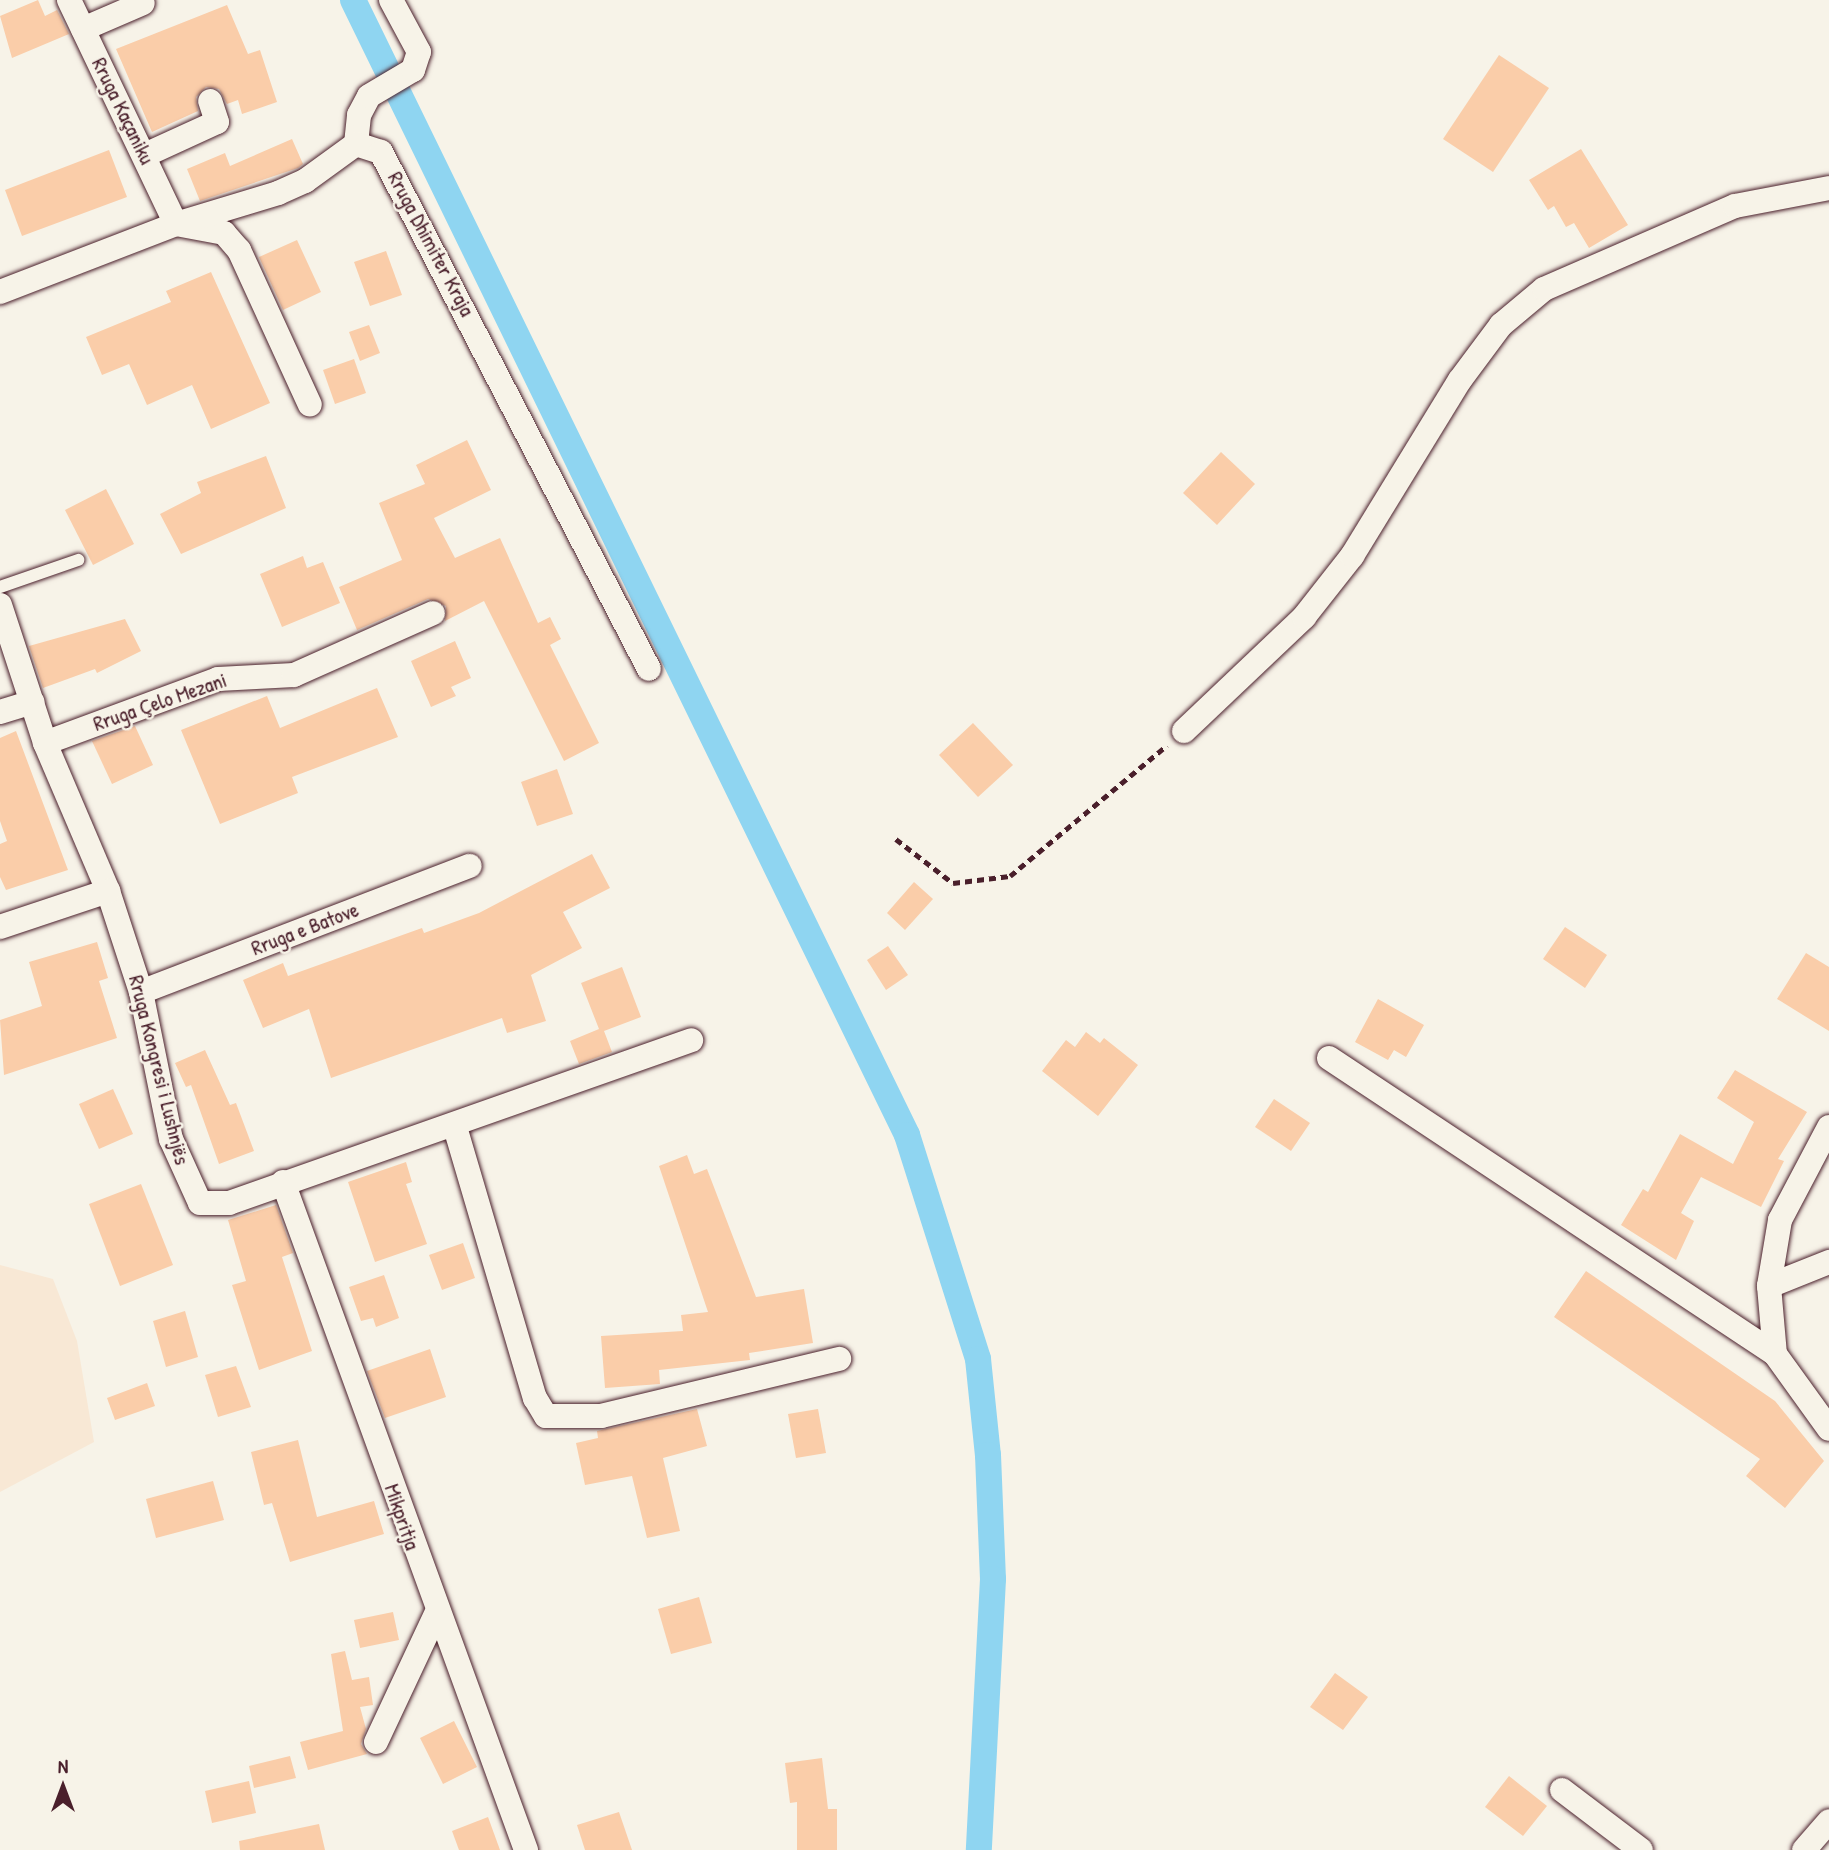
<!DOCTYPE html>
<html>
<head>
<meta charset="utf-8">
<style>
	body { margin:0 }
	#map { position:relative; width:1829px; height:1850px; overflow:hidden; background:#f7f3e8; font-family:"Patrick Hand",sans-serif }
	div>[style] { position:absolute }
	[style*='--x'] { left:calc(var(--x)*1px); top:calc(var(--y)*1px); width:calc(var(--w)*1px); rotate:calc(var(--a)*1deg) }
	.built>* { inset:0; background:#f8e8d5 }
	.canal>* { height:26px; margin:-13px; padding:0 13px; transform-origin:13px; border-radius:13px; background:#8fd5f1 }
	.building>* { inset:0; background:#facda9 }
	.path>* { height:4.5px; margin-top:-2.25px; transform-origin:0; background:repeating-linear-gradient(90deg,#4a1f2b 0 7px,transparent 0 12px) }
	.roads { filter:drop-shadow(0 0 2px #4a1f2b) drop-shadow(0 0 2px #4a1f2b) }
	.lane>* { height:12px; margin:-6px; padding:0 6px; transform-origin:6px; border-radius:6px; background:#f7f3e8 }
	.street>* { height:24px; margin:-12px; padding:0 12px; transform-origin:12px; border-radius:12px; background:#f7f3e8 }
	span { translate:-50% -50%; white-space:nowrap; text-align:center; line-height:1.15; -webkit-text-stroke:5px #f7f3e8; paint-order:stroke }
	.street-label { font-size:21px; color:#4a1f2b }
	.north { position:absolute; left:28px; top:1752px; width:70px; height:70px; -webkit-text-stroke:5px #f7f3e8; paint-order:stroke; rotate:0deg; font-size:19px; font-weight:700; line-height:28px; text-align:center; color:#4a1f2b }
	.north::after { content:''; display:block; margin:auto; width:24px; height:32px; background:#4a1f2b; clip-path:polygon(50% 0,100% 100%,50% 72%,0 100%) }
</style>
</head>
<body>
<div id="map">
	<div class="built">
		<div style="clip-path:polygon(0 1265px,53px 1279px,77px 1341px,94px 1442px,0 1492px)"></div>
	</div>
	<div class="canal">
		<div style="--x:353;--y:0;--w:1263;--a:63.98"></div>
		<div style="--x:907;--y:1135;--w:235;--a:72.4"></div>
		<div style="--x:978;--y:1359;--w:97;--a:84.1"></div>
		<div style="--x:988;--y:1455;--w:124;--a:87.7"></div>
		<div style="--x:993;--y:1579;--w:271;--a:93"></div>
	</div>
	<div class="building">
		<div style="clip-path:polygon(38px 0,45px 16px,57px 10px,69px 34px,12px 58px,0 16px)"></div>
		<div style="clip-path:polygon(227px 5px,248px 54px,260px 50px,277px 102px,242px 114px,238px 100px,227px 104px,219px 89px,206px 87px,196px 97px,198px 111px,152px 132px,116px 49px)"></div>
		<div style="clip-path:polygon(1499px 55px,1549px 88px,1493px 172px,1443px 139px)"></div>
		<div style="clip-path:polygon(292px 139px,303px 164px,298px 168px,200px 201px,187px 169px,225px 153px,230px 166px)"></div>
		<div style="clip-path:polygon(1581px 149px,1628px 225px,1589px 248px,1574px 223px,1566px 227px,1554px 206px,1548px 210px,1529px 180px)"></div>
		<div style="clip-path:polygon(109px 150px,127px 197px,22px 236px,5px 190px)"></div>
		<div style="clip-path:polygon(297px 240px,321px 292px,283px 310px,259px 257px)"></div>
		<div style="clip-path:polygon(386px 251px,402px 295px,370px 306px,354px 262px)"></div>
		<div style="clip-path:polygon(211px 272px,270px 403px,211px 429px,192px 385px,147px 405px,129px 364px,102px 375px,86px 337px,171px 302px,166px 291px)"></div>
		<div style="clip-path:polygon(369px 325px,380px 353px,360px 361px,349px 332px)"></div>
		<div style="clip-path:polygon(354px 359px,366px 393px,335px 404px,323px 370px)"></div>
		<div style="clip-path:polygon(467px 440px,491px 490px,434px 518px,455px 558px,500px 538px,538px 623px,550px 617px,561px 639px,550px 645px,599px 743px,564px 761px,484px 601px,445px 621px,446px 606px,428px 599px,357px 630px,339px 587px,402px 560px,379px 503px,425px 484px,416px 465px)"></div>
		<div style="clip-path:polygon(1221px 452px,1255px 484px,1217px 525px,1183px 493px)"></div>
		<div style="clip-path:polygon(266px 456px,286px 508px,181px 554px,160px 514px,201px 493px,197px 482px)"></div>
		<div style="clip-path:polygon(106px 489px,134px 544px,93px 565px,65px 510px)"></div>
		<div style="clip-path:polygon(303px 556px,307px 568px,323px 562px,340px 603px,282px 627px,260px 574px)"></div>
		<div style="clip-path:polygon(125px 619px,141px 651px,97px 673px,95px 669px,43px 688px,29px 646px)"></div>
		<div style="clip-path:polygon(455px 641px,471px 678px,451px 687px,456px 696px,431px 707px,411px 661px)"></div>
		<div style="clip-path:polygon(377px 688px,398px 737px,292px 777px,298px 793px,220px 824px,181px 730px,267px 696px,280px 728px)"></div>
		<div style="clip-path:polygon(973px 723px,1013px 765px,978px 797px,939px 755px)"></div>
		<div style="clip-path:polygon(135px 726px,153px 765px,112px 784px,92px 741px)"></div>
		<div style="clip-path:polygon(16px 731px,68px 870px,6px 890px,0 877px,0 844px,7px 841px,0 821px,0 738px)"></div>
		<div style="clip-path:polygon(557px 769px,573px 814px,537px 826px,521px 782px)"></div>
		<div style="clip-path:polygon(592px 854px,610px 888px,563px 912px,582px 948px,531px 975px,546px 1021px,507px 1033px,502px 1018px,331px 1078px,309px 1009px,263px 1028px,243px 980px,283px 963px,288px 976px,422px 928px,424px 933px,479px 913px)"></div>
		<div style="clip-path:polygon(914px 882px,933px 899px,905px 930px,887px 913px)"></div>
		<div style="clip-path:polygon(1565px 927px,1607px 955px,1585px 988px,1543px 959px)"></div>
		<div style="clip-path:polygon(97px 942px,108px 978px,99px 981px,117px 1038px,4px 1075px,0 1020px,42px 1006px,29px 962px)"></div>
		<div style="clip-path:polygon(888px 946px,908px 975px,886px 990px,867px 960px)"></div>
		<div style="clip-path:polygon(1806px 953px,1829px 967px,1829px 1031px,1777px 999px)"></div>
		<div style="clip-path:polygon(622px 967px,641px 1017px,604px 1031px,612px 1052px,579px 1064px,570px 1041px,599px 1029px,581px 983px)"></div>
		<div style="clip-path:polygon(1378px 999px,1424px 1025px,1406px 1057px,1394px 1050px,1388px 1060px,1355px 1042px)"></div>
		<div style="clip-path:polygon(1086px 1032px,1100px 1043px,1104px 1038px,1138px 1065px,1098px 1116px,1042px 1071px,1066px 1040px,1075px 1047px)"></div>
		<div style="clip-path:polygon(205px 1050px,230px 1105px,236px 1103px,254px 1151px,219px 1164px,191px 1085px,186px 1087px,175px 1063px)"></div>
		<div style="clip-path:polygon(1735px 1070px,1807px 1112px,1778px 1159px,1784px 1161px,1761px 1207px,1701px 1177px,1681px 1213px,1694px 1221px,1676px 1260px,1621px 1225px,1643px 1189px,1648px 1192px,1680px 1134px,1733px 1164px,1754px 1122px,1717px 1098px)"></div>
		<div style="clip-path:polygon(113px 1089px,133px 1134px,99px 1149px,79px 1104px)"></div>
		<div style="clip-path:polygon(1274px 1099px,1310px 1123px,1291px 1151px,1255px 1127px)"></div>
		<div style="clip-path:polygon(687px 1155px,694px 1174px,707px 1169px,756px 1297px,804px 1289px,813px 1343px,749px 1353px,750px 1360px,659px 1370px,660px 1384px,605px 1388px,601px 1336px,683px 1331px,681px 1315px,708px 1312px,659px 1166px)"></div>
		<div style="clip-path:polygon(406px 1162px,412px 1182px,406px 1184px,427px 1244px,375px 1262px,348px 1182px)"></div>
		<div style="clip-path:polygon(141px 1184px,173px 1265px,120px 1286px,89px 1204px)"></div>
		<div style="clip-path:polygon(276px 1205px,293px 1253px,282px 1257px,312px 1351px,259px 1370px,232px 1285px,246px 1281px,228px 1220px)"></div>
		<div style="clip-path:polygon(463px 1243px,475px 1278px,442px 1290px,429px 1255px)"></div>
		<div style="clip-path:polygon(1586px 1271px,1775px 1401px,1824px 1461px,1785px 1508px,1746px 1476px,1760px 1459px,1554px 1317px)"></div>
		<div style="clip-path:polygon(384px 1275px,399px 1318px,376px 1327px,373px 1318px,361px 1321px,349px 1287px)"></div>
		<div style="clip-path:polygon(185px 1311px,198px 1357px,166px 1367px,153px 1321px)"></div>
		<div style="clip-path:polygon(430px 1349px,446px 1397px,385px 1418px,367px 1371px)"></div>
		<div style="clip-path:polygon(236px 1366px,251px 1407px,218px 1417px,205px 1375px)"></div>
		<div style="clip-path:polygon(147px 1383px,155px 1406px,115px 1420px,107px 1398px)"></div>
		<div style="clip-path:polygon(697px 1409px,707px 1446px,663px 1458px,680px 1531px,647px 1538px,632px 1476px,585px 1485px,576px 1443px,598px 1438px,597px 1431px)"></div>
		<div style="clip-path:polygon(818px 1409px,826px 1453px,796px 1458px,788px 1414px)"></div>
		<div style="clip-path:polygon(298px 1440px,317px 1517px,374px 1501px,384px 1534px,290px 1562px,272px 1503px,264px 1505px,251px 1452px)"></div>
		<div style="clip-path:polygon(213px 1481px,224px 1520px,156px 1538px,146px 1499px)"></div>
		<div style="clip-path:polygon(699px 1597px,712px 1643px,671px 1654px,658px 1609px)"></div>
		<div style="clip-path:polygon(393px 1612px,399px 1640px,360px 1648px,354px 1620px)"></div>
		<div style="clip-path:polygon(345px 1651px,352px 1680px,369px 1677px,373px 1705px,360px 1707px,366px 1729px,361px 1744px,367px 1754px,308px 1770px,300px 1742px,343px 1731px,331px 1654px)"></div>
		<div style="clip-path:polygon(1335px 1673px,1368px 1697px,1343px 1730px,1310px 1707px)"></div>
		<div style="clip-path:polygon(454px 1721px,477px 1767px,443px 1784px,420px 1738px)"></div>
		<div style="clip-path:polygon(290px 1756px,296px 1778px,254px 1788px,249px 1766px)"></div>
		<div style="clip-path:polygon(822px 1758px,828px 1809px,837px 1809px,837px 1850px,797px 1850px,797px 1802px,790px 1803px,785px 1763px)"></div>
		<div style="clip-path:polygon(1509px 1776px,1547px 1806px,1523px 1836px,1485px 1807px)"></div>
		<div style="clip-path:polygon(249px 1781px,256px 1813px,212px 1823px,205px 1791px)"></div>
		<div style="clip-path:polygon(619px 1812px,632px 1850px,585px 1850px,577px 1825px)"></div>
		<div style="clip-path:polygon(488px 1817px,500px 1850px,459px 1850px,452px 1831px)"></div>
		<div style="clip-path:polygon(319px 1824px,325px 1850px,240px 1850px,239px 1841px)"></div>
	</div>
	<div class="path">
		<div style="--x:896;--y:839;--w:72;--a:37.7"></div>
		<div style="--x:953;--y:883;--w:57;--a:-7"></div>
		<div style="--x:1010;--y:876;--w:204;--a:-39.8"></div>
	</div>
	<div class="roads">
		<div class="lane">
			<div style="--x:0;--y:587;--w:83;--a:-19.1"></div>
		</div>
		<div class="street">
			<div style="--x:69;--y:0;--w:248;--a:64.5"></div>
			<div style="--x:176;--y:224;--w:49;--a:10.6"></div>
			<div style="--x:224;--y:233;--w:23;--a:49"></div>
			<div style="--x:239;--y:250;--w:170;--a:65.4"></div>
			<div style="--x:83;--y:29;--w:65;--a:-23.4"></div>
			<div style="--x:356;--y:144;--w:29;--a:-84"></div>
			<div style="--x:359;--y:115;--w:21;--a:-62"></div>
			<div style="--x:369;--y:96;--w:51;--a:-30.6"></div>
			<div style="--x:413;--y:70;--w:19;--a:-72"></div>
			<div style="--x:419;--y:52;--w:59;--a:-118.3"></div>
			<div style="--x:145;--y:155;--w:79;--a:-24.6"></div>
			<div style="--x:217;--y:122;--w:22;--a:-108"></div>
			<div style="--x:0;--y:292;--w:189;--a:-21.1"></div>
			<div style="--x:176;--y:224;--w:107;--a:-16.9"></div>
			<div style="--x:278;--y:193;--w:30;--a:-24"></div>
			<div style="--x:305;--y:181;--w:63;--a:-36"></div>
			<div style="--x:356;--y:144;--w:26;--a:18"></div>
			<div style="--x:381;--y:152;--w:582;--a:62.6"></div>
			<div style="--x:0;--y:605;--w:145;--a:71.9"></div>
			<div style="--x:45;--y:743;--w:161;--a:66.9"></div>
			<div style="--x:108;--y:891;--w:106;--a:71.9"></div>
			<div style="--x:141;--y:992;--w:150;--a:78.5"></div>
			<div style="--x:171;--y:1139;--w:70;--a:65.6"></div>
			<div style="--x:200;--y:1203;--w:29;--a:0"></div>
			<div style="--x:229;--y:1203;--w:490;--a:-19.4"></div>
			<div style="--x:0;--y:712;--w:34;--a:-17"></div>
			<div style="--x:1184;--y:731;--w:166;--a:-43.5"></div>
			<div style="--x:1304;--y:617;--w:78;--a:-51.8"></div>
			<div style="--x:1352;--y:556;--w:206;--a:-58.5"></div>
			<div style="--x:1460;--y:380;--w:69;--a:-53.3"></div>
			<div style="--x:1501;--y:325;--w:56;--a:-39.9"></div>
			<div style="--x:1544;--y:289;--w:208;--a:-23.5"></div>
			<div style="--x:1735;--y:206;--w:96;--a:-10.8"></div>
			<div style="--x:45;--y:743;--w:184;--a:-20.3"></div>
			<div style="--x:218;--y:679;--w:76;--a:-3"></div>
			<div style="--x:294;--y:675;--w:152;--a:-24"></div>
			<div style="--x:0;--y:927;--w:114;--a:-18.4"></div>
			<div style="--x:141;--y:992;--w:352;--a:-21"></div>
			<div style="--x:1329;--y:1058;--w:535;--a:33.57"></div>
			<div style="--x:455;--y:1127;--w:283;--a:73.6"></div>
			<div style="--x:535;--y:1398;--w:21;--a:59"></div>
			<div style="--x:546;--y:1416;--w:55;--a:0"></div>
			<div style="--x:601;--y:1416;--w:245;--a:-13.5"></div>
			<div style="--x:1829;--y:1127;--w:105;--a:117.8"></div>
			<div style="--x:1780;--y:1220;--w:67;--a:99.5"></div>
			<div style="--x:1769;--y:1286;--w:68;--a:85"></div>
			<div style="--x:1775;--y:1354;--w:92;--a:54.2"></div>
			<div style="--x:283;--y:1182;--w:711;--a:70.01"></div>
			<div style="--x:1769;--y:1286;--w:65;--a:-21.8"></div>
			<div style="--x:376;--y:1742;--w:141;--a:-64.9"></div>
			<div style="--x:1562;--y:1790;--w:99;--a:37.2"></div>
			<div style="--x:1804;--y:1850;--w:38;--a:-49"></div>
		</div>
	</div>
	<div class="street-label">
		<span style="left:123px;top:111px;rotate:64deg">Rruga Kaçaniku</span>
		<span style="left:431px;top:244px;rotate:62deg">Rruga Dhimiter Kraja</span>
		<span style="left:160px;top:702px;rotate:-19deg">Rruga Çelo Mezani</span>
		<span style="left:305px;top:929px;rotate:-21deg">Rruga e Batove</span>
		<span style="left:159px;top:1070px;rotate:76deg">Rruga Kongresi i Lushnjës</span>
		<span style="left:402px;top:1517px;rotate:71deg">Mikpritja</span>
	</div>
	<div class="north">N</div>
</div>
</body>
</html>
